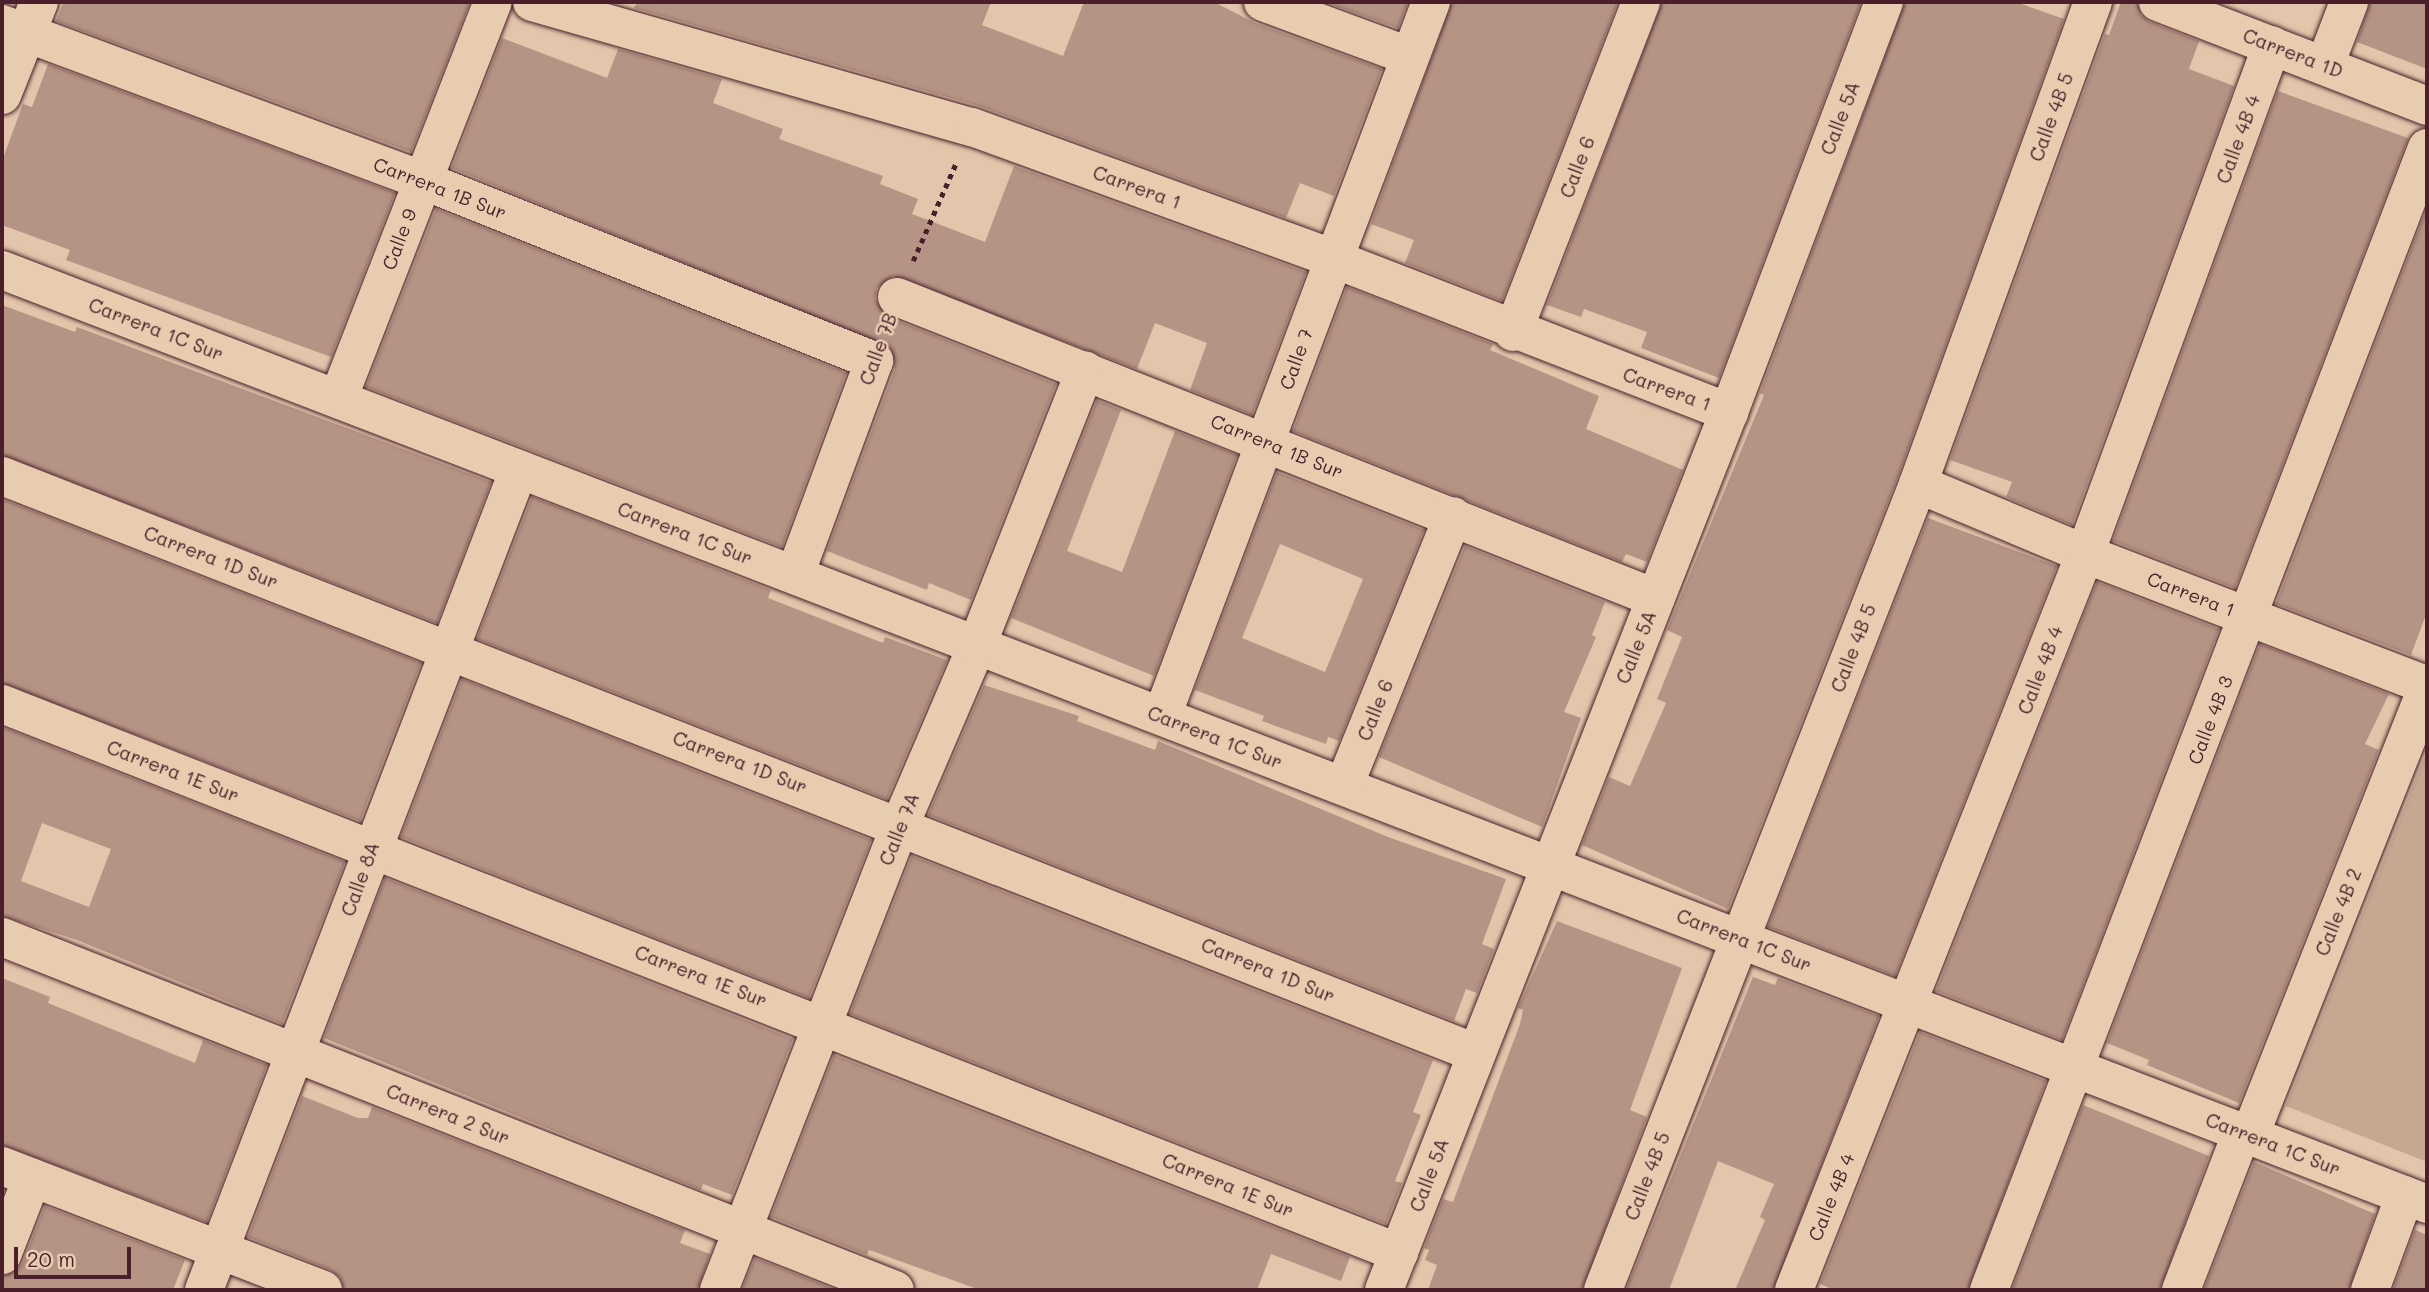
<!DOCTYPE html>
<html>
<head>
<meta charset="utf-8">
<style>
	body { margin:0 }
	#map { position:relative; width:2429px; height:1292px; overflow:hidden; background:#e2c5aa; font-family:Mali,sans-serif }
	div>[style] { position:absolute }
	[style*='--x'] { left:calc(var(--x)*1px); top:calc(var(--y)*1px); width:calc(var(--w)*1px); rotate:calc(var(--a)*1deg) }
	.green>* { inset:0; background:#c6a792 }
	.building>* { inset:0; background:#b59485 }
	.path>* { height:4.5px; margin-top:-2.25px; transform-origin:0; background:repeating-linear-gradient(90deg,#4a1f2b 0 5px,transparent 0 10px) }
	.roads { filter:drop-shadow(0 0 2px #4a1f2b) drop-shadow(0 0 2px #4a1f2b) }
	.minor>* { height:38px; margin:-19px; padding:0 19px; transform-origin:19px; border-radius:19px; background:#e8ccaf }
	span { translate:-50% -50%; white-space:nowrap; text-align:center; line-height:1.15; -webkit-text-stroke:5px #e8ccaf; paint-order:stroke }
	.street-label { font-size:19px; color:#4a1f2b }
	.frame { position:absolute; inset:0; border:4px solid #4a1f2b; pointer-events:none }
	.scale { position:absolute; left:14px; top:1247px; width:117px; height:32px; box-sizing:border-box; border:4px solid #4a1f2b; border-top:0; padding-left:9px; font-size:21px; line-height:24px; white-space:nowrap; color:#4a1f2b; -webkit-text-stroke:5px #e8ccaf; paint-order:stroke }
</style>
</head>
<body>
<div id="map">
	<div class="green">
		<div style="clip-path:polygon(2427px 751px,2427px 1162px,2286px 1106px)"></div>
	</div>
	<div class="building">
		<div style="clip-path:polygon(64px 2px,470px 2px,411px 152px,56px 21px)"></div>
		<div style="clip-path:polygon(637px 2px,991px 2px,982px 25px,1063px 56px,1084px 2px,1214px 2px,1255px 23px,1382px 69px,1334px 196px,1300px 183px,1286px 218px,979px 106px,634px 8px)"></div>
		<div style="clip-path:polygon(1325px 2px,1408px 2px,1398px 28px)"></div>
		<div style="clip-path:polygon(1452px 2px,1618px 2px,1502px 301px,1405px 263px,1414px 240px,1371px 224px)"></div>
		<div style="clip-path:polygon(1662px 2px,1861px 2px,1719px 378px,1641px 348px,1647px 332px,1584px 309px,1581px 317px,1547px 305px)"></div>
		<div style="clip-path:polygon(1905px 2px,2016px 2px,2064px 19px,1898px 476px,1728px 909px,1582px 845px,1609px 777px,1630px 786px,1666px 703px,1657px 699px,1682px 637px,1667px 630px,1764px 395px,1760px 393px)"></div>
		<div style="clip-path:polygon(2121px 2px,2137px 2px,2141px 15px,2150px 22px,2199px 41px,2189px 69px,2234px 86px,2072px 525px,2006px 497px,2012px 482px,1950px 460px,2105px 34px,2109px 35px)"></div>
		<div style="clip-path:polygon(2370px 2px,2427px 2px,2427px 69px,2357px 42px)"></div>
		<div style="clip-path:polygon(502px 38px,607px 78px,618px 49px,722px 79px,713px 103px,783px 129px,779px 139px,883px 176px,880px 184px,918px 199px,912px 214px,985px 242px,1014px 166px,1306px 272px,1252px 415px,1190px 390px,1207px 343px,1155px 323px,1137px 369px,893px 276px,877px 288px,875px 299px,888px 317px,1056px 384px,971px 600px,929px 583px,927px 590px,827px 551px,895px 369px,891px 348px,452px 168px)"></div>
		<div style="clip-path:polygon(48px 64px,395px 193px,331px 357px,66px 260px,70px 250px,2px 225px,2px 161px,23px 104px,32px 107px)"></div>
		<div style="clip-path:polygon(2278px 91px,2408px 138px,2235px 588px,2113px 541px)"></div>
		<div style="clip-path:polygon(2427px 208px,2427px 612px,2411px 655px,2276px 604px)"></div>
		<div style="clip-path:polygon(436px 209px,846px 373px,782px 547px,366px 387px)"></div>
		<div style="clip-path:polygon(1347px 287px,1493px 344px,1490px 350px,1599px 396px,1586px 429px,1683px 470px,1647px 562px,1626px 554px,1622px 562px,1293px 431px)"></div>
		<div style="clip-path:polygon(2px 305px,75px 332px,77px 327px,491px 482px,437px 623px,2px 455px)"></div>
		<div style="clip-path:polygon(1097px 400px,1121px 410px,1067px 551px,1122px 572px,1175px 431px,1237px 455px,1154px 676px,1011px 618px)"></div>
		<div style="clip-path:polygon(evenodd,1277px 472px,1424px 530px,1339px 741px,1328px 737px,1326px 744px,1262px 721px,1264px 716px,1195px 690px,1277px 472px,1280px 544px,1363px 579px,1325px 672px,1242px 638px,1280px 544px)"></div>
		<div style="clip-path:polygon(532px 497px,771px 590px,768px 598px,883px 643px,885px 637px,947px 660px,887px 799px,477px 639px)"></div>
		<div style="clip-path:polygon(2px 499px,421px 663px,360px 821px,2px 683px)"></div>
		<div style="clip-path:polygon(1928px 518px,2057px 566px,1895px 976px,1768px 927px)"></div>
		<div style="clip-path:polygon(1465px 546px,1605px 602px,1592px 635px,1596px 637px,1564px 712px,1581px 718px,1542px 827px,1379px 757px)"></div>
		<div style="clip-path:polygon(2097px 582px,2219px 629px,2062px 1040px,1936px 991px)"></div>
		<div style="clip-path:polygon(2260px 644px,2389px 694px,2365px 744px,2379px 750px,2239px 1103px,2147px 1065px,2149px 1060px,2107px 1043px)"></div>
		<div style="clip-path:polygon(462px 679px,871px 840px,809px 998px,401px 837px)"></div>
		<div style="clip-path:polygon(984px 685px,1079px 716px,1077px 721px,1155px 750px,1158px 741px,1388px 837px,1506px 879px,1482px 944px,1494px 949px,1477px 993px,1466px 989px,1454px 1021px,928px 815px)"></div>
		<div style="clip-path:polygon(evenodd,2px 727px,345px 862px,282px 1024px,77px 940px,2px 916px,2px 727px,42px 823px,111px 849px,89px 907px,21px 881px,42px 823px)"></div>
		<div style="clip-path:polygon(912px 856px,1433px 1060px,1413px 1112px,1421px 1115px,1395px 1181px,1402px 1183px,1386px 1224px,850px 1014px)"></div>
		<div style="clip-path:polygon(385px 878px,793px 1039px,732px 1195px,703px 1184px,701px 1190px,324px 1038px)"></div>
		<div style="clip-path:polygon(1557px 921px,1682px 968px,1630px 1110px,1647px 1117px,1582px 1290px,1428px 1290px,1437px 1265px,1425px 1260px,1429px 1250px,1424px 1248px,1443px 1199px,1453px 1202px,1520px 1024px,1523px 1010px,1518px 1008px)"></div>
		<div style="clip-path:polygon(1753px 977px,1775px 985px,1778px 978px,1879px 1016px,1773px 1290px,1735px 1290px,1765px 1220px,1760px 1217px,1774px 1184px,1718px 1161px,1669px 1290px,1626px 1290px)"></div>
		<div style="clip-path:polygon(2px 978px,50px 997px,48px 1003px,195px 1063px,203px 1040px,267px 1065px,207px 1222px,2px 1145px)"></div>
		<div style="clip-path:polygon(1920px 1032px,2046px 1081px,1968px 1290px,1834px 1290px,1820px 1284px)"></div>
		<div style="clip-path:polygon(834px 1055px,1350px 1257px,1341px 1281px,1271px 1254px,1257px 1290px,980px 1290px,869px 1250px,867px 1255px,771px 1217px)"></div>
		<div style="clip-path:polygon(302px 1096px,358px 1118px,368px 1118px,372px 1107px,685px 1230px,680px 1243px,710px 1254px,698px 1290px,344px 1290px,340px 1277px,331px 1270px,248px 1237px)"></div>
		<div style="clip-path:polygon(2083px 1105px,2209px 1156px,2160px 1290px,2012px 1290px)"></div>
		<div style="clip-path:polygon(2254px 1162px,2375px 1214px,2349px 1290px,2204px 1290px)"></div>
		<div style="clip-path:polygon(45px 1206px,185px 1260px,173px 1290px,2px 1290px,2px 1276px,15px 1272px,22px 1264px)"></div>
		<div style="clip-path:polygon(2415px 1230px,2427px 1235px,2427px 1290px,2393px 1290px)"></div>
		<div style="clip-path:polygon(755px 1258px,836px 1290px,742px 1290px)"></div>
	</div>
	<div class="path">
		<div style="--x:913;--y:261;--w:107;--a:-66.3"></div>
	</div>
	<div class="roads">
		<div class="minor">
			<div style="--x:532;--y:2;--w:457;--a:15.9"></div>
			<div style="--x:972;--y:127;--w:385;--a:20"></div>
			<div style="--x:1334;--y:259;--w:424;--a:21.2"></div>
			<div style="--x:1263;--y:2;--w:156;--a:20.3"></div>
			<div style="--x:2158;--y:2;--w:288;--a:21.1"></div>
			<div style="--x:2;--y:24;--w:448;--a:20.4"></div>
			<div style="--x:422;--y:180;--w:487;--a:21.8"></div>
			<div style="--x:874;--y:361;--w:228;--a:110.3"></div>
			<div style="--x:2325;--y:65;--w:67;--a:-69.1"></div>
			<div style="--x:2;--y:95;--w:100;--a:-68.3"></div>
			<div style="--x:2;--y:270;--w:2599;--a:21.06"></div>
			<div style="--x:897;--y:297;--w:816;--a:21.66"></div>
			<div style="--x:1513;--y:332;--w:354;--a:-68.8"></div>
			<div style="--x:338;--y:399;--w:426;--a:-68.7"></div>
			<div style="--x:2;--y:476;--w:1583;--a:21.38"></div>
			<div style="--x:1918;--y:484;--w:181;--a:22.7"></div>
			<div style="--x:2085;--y:554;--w:366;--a:21"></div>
			<div style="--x:2;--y:704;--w:1501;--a:21.45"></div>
			<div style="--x:1162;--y:716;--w:763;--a:-69.36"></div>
			<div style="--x:1344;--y:786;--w:291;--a:-68"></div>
			<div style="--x:2;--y:937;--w:960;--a:21.57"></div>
			<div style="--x:2250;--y:1135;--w:481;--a:-68.4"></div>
			<div style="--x:2;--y:1166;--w:344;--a:21.1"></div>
			<div style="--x:2;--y:1255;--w:83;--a:-68.7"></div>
			<div style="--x:204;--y:1290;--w:879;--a:-69.01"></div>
			<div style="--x:719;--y:1290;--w:499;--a:-68.7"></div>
			<div style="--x:900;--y:825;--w:196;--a:-66.8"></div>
			<div style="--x:977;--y:645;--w:295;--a:-68.5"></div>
			<div style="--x:1384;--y:1290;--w:943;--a:-68.55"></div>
			<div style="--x:1729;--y:412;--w:438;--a:-69.3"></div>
			<div style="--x:1603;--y:1290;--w:865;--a:-68.65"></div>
			<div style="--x:1918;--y:484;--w:513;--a:-70.05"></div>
			<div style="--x:1794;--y:1290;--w:791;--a:-68.43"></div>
			<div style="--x:2085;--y:554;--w:542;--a:-69.83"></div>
			<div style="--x:1989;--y:1290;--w:1223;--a:-69.02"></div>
			<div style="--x:2181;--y:1290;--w:169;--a:-68.9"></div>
			<div style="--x:2370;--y:1290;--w:101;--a:-69.8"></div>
		</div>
	</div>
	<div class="street-label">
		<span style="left:2293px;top:53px;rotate:21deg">Carrera 1D</span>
		<span style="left:2051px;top:117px;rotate:-70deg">Calle 4B 5</span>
		<span style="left:1840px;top:118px;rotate:-69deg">Calle 5A</span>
		<span style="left:2238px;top:139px;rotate:-70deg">Calle 4B 4</span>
		<span style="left:1577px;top:167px;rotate:-69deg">Calle 6</span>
		<span style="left:1137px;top:187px;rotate:20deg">Carrera 1</span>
		<span style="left:440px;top:188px;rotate:21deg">Carrera 1B Sur</span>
		<span style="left:399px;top:239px;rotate:-69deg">Calle 9</span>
		<span style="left:156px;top:329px;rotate:21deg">Carrera 1C Sur</span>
		<span style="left:878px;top:349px;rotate:-70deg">Calle 7B</span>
		<span style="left:1296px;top:359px;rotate:-70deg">Calle 7</span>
		<span style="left:1667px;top:389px;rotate:20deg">Carrera 1</span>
		<span style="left:1277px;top:446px;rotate:22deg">Carrera 1B Sur</span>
		<span style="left:685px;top:533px;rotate:21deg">Carrera 1C Sur</span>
		<span style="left:211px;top:557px;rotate:21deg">Carrera 1D Sur</span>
		<span style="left:2191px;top:594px;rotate:21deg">Carrera 1</span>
		<span style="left:1636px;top:647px;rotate:-68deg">Calle 5A</span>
		<span style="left:1853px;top:648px;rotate:-69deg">Calle 4B 5</span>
		<span style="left:2040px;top:670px;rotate:-69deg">Calle 4B 4</span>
		<span style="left:1375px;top:710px;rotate:-68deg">Calle 6</span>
		<span style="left:2210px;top:720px;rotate:-69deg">Calle 4B 3</span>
		<span style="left:1215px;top:737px;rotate:21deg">Carrera 1C Sur</span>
		<span style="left:740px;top:762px;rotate:21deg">Carrera 1D Sur</span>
		<span style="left:173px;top:771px;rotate:21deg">Carrera 1E Sur</span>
		<span style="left:899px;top:829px;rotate:-68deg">Calle 7A</span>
		<span style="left:360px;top:879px;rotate:-70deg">Calle 8A</span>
		<span style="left:2338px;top:912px;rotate:-68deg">Calle 4B 2</span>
		<span style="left:1744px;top:940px;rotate:21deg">Carrera 1C Sur</span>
		<span style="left:1268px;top:970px;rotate:22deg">Carrera 1D Sur</span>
		<span style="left:701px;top:976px;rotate:21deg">Carrera 1E Sur</span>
		<span style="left:448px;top:1114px;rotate:22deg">Carrera 2 Sur</span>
		<span style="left:2273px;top:1144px;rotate:21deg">Carrera 1C Sur</span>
		<span style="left:1429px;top:1175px;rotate:-69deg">Calle 5A</span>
		<span style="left:1647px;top:1176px;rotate:-69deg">Calle 4B 5</span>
		<span style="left:1228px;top:1185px;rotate:22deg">Carrera 1E Sur</span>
		<span style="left:1831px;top:1197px;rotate:-68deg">Calle 4B 4</span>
	</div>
	<div class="frame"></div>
	<div class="scale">20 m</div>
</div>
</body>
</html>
